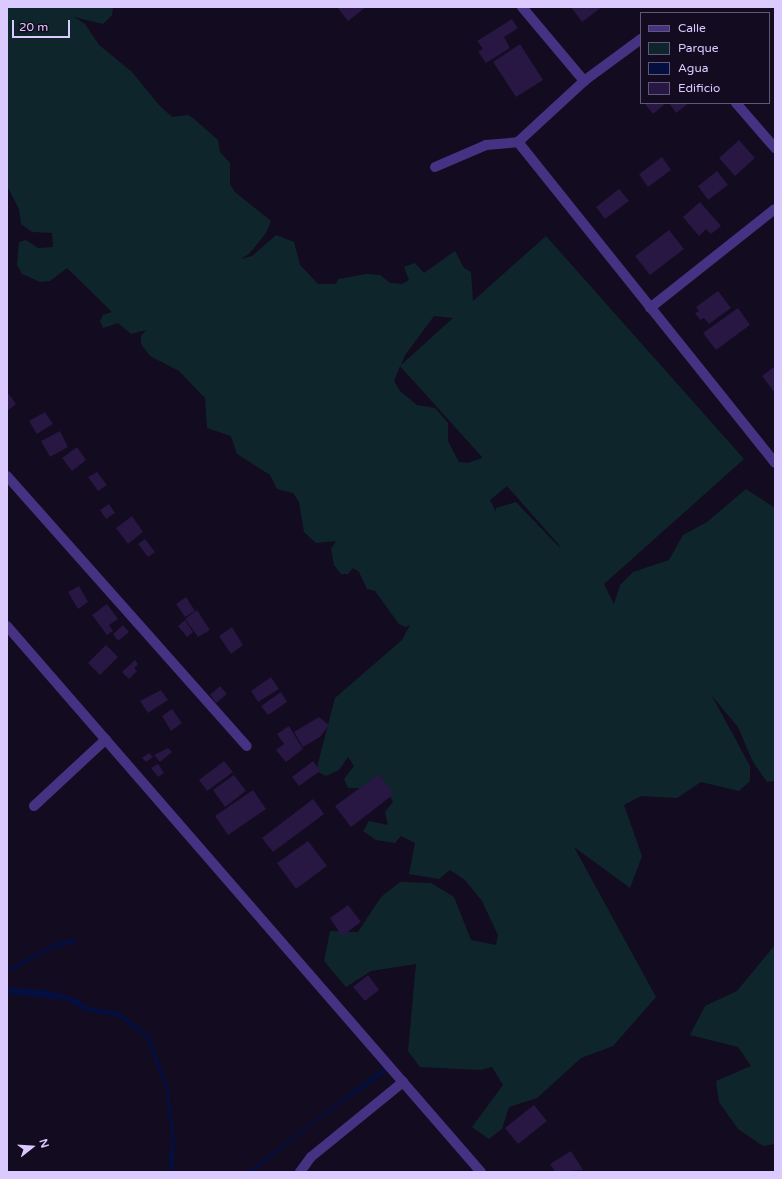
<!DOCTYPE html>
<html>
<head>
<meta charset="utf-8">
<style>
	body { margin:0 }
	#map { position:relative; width:782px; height:1179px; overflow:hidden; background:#130b20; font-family:"Varela Round",sans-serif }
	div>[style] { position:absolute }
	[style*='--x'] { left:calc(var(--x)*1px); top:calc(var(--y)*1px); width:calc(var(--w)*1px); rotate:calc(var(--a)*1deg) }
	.green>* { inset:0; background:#0e262b }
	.water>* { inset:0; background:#050f3f }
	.building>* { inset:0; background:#281643 }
	.minor>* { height:10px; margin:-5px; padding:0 5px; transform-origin:5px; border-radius:5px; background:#463283 }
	span { translate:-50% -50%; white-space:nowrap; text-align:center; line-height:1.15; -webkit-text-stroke:3px #130b20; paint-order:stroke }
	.frame { position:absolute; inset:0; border:8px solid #dbcaff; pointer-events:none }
	.legend { position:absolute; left:640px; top:12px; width:130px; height:92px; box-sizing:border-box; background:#130b20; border:1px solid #635779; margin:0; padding:5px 7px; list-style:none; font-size:12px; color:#dbcaff }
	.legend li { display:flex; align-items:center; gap:8px; height:20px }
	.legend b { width:20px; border:1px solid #635779 }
	.north { position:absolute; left:12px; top:1127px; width:40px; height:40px; -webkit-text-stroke:3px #130b20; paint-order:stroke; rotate:73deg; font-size:11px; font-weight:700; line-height:16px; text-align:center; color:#dbcaff }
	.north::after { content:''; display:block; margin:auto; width:14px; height:18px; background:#dbcaff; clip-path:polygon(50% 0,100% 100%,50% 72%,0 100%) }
	.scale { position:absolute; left:12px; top:20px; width:58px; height:18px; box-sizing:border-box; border:2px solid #dbcaff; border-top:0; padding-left:5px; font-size:12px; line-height:14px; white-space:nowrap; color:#dbcaff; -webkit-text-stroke:3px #130b20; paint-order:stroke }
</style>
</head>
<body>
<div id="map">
	<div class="green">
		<div style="clip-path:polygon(evenodd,7px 7px,113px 7px,112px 15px,103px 24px,74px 17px,85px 24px,99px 45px,132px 72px,159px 105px,172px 117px,188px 115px,193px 118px,218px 140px,220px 152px,230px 163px,230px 184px,235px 192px,271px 221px,266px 233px,250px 253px,241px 259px,252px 256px,276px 235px,294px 242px,300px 265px,318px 284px,336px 284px,338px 279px,366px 274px,380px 275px,390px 283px,402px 284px,409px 280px,404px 267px,415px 263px,424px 273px,455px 251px,464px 268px,471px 272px,473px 301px,546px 236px,744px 459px,604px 584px,614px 604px,620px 585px,633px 572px,669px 560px,683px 535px,707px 522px,746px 489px,775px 508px,775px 781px,767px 782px,753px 762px,738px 727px,712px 696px,750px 766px,750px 781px,739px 791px,701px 782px,677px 798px,641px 796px,624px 805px,642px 856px,630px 888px,574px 847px,656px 997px,613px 1046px,581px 1058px,537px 1098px,509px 1107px,502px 1129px,489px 1139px,472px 1127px,503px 1085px,492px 1067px,481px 1070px,420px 1067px,408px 1051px,416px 964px,371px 971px,346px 987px,324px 961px,330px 931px,358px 932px,381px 897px,400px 882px,431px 883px,454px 897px,471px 940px,496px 945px,498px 935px,482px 901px,465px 880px,450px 870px,439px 879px,409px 874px,415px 843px,401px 836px,395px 843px,376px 840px,363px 831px,369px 821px,388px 825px,385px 812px,393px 802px,382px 781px,363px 788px,348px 788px,344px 779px,354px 766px,348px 757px,339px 770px,326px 776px,316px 771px,335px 698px,402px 640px,410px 625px,405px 627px,399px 624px,375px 591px,367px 589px,359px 572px,353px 568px,348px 574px,341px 574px,334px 565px,331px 549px,336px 541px,316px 543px,304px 532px,299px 502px,293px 493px,277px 489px,270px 475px,237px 454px,231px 436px,207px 428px,205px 398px,179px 371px,150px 356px,141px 344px,141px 336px,146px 330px,131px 334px,118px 323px,103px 328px,100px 321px,103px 315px,112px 312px,67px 268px,50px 281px,40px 282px,22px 274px,17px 265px,19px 242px,26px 240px,38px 248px,53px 247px,52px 233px,32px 232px,21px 224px,19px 209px,7px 186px,7px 7px,434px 316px,453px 318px,401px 365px,405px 355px,434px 316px,7px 7px,400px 366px,482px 457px,482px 458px,468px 463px,459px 462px,448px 441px,448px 423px,435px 408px,417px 405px,400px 391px,394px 381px,400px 366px,7px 7px,507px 486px,560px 546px,559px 547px,516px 502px,496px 508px,496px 512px,490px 500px,507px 486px)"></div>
		<div style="clip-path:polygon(775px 945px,775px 1144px,763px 1146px,738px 1129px,719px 1102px,716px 1081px,751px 1066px,738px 1047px,690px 1035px,705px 1006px,737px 991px)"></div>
	</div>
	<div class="water">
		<div style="clip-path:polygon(76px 939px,76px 943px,53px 948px,7px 973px,7px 969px,58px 942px)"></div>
		<div style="clip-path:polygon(7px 987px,46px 990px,78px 999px,88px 1007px,119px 1012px,150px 1036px,169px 1090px,175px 1140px,173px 1172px,170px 1172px,168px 1158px,172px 1145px,166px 1091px,147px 1038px,117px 1016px,86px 1011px,66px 1000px,7px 994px)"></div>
		<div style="clip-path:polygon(387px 1065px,391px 1069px,322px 1117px,252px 1172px,247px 1172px)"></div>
	</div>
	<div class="building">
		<div style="clip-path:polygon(337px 7px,366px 7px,348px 21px)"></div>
		<div style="clip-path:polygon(571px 7px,602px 7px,582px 22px)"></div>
		<div style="clip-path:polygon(512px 19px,518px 28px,504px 37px,510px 48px,486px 63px,478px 51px,483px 49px,477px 41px)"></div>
		<div style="clip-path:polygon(520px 44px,543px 80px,516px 97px,493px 62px)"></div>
		<div style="clip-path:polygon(644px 103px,662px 103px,664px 105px,653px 114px)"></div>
		<div style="clip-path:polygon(669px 103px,689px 103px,676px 113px)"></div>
		<div style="clip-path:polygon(739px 140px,755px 158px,735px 176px,719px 158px)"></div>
		<div style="clip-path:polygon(662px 157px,671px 170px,648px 187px,639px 174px)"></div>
		<div style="clip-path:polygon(717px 171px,728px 185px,708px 200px,698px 186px)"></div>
		<div style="clip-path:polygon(619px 189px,629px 201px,605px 219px,596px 207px)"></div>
		<div style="clip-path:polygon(700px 202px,721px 226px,711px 234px,706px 229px,699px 236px,683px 217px)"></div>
		<div style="clip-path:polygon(669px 230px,684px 249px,650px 275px,635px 256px)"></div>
		<div style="clip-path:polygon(718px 291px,731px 308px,709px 324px,704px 318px,700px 320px,695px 313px,699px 311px,696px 307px)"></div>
		<div style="clip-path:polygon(738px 308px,750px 325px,716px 350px,703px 333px)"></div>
		<div style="clip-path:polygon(775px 366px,775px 393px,762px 376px)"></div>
		<div style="clip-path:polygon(9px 394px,16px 404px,7px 411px,7px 395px)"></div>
		<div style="clip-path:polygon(45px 412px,53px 424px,37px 434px,29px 421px)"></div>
		<div style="clip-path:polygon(60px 431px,68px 447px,50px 457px,41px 441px)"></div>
		<div style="clip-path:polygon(77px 447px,86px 460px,72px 471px,62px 458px)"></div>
		<div style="clip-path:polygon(97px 472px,107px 485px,98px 491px,88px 477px)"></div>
		<div style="clip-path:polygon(109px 504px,115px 513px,106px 519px,100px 510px)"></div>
		<div style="clip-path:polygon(132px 516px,143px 532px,128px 544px,116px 528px)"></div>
		<div style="clip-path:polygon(145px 539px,155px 552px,148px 557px,138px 544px)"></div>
		<div style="clip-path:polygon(79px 586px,88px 602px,78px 609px,68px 592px)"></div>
		<div style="clip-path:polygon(186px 597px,195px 611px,185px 617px,176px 604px)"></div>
		<div style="clip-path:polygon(107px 604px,118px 619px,109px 625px,113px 631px,107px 635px,92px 615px)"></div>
		<div style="clip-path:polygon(197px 610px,210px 630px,198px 637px,185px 619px)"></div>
		<div style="clip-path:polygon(185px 620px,193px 632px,187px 637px,178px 626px)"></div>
		<div style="clip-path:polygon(123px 625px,129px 632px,118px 641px,113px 634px)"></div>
		<div style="clip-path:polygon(232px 627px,243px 645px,231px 654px,219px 636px)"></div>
		<div style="clip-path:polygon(106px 645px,118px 657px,100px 675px,88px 663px)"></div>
		<div style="clip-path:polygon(135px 660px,138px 664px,134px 668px,137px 671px,129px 679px,122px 672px)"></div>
		<div style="clip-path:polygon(271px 677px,279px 689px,258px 702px,251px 691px)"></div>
		<div style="clip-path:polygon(220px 686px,227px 694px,216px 703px,210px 695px)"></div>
		<div style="clip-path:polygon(161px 690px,168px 700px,148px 713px,140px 701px)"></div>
		<div style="clip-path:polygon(281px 692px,287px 702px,268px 715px,261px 706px)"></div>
		<div style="clip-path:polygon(172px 709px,182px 723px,171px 731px,162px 716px)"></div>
		<div style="clip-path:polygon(319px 717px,329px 725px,320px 737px,303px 747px,294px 732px)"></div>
		<div style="clip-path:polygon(289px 726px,303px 749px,286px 762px,276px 750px,284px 744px,277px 734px)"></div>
		<div style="clip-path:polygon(168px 748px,172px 752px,160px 762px,154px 755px)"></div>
		<div style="clip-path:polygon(149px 753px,153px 757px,146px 762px,142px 758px)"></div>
		<div style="clip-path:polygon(224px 761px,233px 772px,207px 791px,199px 780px)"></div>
		<div style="clip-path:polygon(313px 761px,320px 771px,299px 786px,292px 777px)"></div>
		<div style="clip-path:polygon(158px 764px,164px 773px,158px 777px,151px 768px)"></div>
		<div style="clip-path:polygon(379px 774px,394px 794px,351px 827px,335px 806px)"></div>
		<div style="clip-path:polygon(234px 775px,246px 791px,225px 807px,213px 790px)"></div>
		<div style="clip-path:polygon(253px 790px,266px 809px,228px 835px,215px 816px)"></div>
		<div style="clip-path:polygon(313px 799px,324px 814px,273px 852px,262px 838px)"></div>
		<div style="clip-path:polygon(308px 841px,327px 866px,296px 889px,277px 863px)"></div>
		<div style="clip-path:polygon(348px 905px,361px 922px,342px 936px,330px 918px)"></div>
		<div style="clip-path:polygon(368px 975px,379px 990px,365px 1001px,353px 987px)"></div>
		<div style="clip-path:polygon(534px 1105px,547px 1121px,518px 1144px,505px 1128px)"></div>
		<div style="clip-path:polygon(571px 1151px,583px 1170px,555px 1172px,550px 1164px)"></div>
	</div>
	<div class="minor">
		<div style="--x:522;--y:7;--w:97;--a:50"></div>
		<div style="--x:736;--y:103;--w:60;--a:49.1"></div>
		<div style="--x:518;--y:142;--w:411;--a:51.3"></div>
		<div style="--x:435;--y:167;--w:56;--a:-23.3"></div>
		<div style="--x:486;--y:145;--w:32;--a:-5"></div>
		<div style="--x:518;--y:142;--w:90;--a:-42.7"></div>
		<div style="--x:584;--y:81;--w:71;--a:-36.4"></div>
		<div style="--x:650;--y:308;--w:159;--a:-38.4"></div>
		<div style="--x:7;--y:476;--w:361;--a:48.4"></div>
		<div style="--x:7;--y:626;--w:723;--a:49.04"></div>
		<div style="--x:34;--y:806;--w:98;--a:-42.9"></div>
		<div style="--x:300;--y:1172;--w:19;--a:-54"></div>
		<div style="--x:311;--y:1157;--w:119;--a:-39.2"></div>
	</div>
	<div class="frame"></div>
	<ul class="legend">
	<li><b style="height:5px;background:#463283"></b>Calle</li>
	<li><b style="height:11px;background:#0e262b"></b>Parque</li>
	<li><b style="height:11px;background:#050f3f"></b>Agua</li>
	<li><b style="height:11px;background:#281643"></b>Edificio</li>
	</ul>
	<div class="north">N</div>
	<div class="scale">20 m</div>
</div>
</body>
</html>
